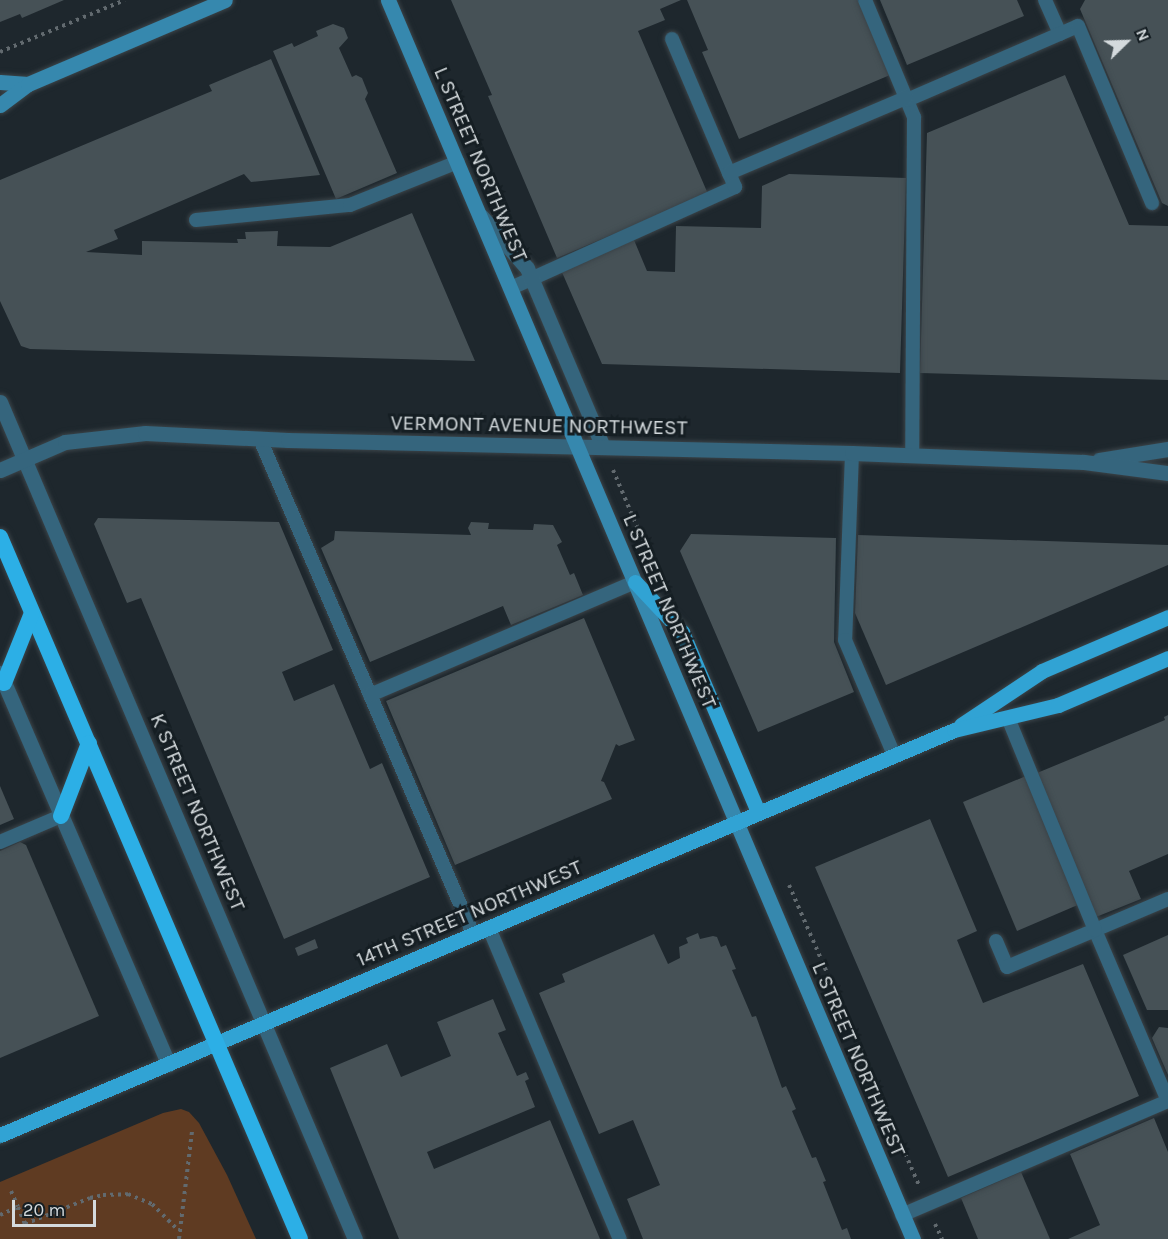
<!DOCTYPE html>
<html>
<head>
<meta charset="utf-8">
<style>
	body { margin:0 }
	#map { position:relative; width:1168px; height:1239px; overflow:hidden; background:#1e272d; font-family:Karla,sans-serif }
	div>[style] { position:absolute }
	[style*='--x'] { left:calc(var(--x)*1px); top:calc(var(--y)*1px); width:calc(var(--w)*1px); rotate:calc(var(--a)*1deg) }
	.green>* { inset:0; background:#5f3b22 }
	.building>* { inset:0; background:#465156 }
	.path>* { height:4px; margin-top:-2px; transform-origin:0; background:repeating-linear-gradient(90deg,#626a6f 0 3px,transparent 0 7.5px) }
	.roads { filter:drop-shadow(0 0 2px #3b4449) drop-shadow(0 0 2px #3b4449) }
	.service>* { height:14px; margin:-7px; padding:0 7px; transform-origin:7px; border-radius:7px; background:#35657d }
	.tertiary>* { height:15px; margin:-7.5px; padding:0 7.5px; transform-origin:7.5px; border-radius:7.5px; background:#35657d }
	.secondary>* { height:15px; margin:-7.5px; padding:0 7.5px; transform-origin:7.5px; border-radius:7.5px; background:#3688ae }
	.primary>* { height:15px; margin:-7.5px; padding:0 7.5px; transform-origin:7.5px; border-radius:7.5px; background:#31a3d4 }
	.trunk>* { height:16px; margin:-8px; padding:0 8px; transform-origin:8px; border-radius:8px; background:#2cafe6 }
	span { translate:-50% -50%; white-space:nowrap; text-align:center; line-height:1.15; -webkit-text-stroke:6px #151e23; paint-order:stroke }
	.street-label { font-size:21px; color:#d4dadd }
	.north { position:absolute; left:1096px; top:12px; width:60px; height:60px; -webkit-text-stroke:4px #151e23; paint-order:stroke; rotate:67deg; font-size:16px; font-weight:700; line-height:24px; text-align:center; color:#d4dadd }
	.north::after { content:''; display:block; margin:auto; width:21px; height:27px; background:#d4dadd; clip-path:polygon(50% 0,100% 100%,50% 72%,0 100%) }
	.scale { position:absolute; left:12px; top:1200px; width:84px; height:27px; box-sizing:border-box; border:3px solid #d4dadd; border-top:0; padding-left:8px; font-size:18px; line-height:21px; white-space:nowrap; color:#d4dadd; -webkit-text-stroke:4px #151e23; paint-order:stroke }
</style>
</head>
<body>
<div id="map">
	<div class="green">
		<div style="clip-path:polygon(181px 1109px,189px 1112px,199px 1123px,227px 1175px,256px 1239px,0 1239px,0 1182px,163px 1113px)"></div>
	</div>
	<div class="building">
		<div style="clip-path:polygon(0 0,64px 0,22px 18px,20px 14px,0 22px)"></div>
		<div style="clip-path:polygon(451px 0,681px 0,660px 9px,665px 20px,638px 31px,708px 194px,557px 258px,488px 96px,492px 95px)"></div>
		<div style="clip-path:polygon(687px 0,858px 0,890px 75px,739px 139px,702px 52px,708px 50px)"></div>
		<div style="clip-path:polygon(880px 0,1017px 0,1024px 16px,907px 65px)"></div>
		<div style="clip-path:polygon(1085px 0,1168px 0,1168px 206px,1162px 203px,1080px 9px)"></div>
		<div style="clip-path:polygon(333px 24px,344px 28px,348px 38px,339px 48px,352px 77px,356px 75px,362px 78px,368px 93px,365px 99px,397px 173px,336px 199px,273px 51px,292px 43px,294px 47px,318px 36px,316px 31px)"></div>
		<div style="clip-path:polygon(271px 59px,320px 175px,251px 182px,244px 174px,114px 230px,118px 239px,86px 252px,142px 255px,142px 241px,238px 243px,237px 239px,246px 239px,245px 232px,278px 231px,277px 246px,330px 247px,412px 213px,475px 361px,30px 349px,21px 346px,0 301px,0 180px,212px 91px,209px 85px)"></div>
		<div style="clip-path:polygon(1065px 75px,1129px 225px,1168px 226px,1168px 380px,920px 373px,927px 133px)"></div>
		<div style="clip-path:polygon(789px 174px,906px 178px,900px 373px,602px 364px,561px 270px,634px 240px,647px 271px,675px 272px,676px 226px,761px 228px,762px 186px)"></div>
		<div style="clip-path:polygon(98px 518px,279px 522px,333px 650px,282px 672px,294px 701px,334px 684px,370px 769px,382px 763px,430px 877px,284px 939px,141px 598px,127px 603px,94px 524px)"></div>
		<div style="clip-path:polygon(471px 522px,489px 523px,488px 529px,533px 530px,534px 524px,553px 525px,562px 542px,557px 545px,570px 575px,574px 573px,583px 595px,511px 625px,503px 606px,370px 662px,321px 548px,334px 540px,335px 531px,471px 535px,468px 528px)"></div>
		<div style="clip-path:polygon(691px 534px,836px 538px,834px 642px,854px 692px,758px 732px,680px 551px)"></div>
		<div style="clip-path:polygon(858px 535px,1168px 545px,1168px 565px,886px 685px,855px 613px)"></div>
		<div style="clip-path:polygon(584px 618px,635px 740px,619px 746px,616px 744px,601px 781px,604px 782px,612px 799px,455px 865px,386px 701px)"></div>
		<div style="clip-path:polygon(1168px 715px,1168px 854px,1129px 871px,1141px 899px,1096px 917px,1037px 773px,1165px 720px,1164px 717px)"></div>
		<div style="clip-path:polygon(1026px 776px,1080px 904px,1017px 931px,963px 802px)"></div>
		<div style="clip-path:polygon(0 786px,14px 819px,0 825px)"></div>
		<div style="clip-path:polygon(930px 819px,977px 931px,957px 940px,983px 1003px,1083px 964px,1139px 1096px,948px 1177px,815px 867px)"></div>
		<div style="clip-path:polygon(20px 842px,26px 845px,99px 1016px,0 1058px,0 851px)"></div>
		<div style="clip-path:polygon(698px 933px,700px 939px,713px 936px,717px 937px,721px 947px,726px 945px,736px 969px,732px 970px,752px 1017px,756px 1016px,782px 1088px,786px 1086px,796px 1109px,792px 1111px,812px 1158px,816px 1157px,826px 1181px,823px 1182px,842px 1230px,847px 1228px,851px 1239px,643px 1239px,627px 1199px,660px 1185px,633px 1120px,599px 1134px,539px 993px,565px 982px,562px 974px,654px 934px,668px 964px,680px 958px,679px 947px,688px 943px,686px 938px)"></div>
		<div style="clip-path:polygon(1168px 935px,1168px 1010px,1147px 1010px,1123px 955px)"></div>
		<div style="clip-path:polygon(315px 939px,318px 948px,298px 956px,295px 948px)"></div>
		<div style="clip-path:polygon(493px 999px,506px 1030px,498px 1033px,517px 1076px,526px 1072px,529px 1079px,525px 1081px,535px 1107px,427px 1152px,434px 1169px,550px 1120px,600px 1239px,399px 1239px,330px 1068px,387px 1044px,401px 1077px,451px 1056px,437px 1022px)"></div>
		<div style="clip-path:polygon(1159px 1027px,1168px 1028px,1168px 1075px,1152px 1038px)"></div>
		<div style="clip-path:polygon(1154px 1118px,1168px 1152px,1168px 1239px,1068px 1239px,1100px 1225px,1070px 1154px)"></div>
		<div style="clip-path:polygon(1021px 1172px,1050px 1239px,978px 1239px,961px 1198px)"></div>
	</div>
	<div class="path">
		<div style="--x:0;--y:52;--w:135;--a:-22.6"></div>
		<div style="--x:613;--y:470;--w:79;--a:67"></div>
		<div style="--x:789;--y:885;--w:328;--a:66.6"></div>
		<div style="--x:11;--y:1191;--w:17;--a:66"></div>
		<div style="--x:0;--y:1215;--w:20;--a:-24"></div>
		<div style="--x:18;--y:1207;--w:18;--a:68"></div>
		<div style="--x:25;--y:1224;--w:70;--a:-21.8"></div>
		<div style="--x:90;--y:1198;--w:13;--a:-13"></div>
		<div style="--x:103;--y:1195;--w:25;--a:-2"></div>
		<div style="--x:128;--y:1194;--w:26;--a:23"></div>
		<div style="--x:152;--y:1204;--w:38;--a:45"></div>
		<div style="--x:935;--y:1224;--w:17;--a:65"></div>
		<div style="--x:179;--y:1239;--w:109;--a:-83.1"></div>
	</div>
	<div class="roads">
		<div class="service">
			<div style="--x:865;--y:0;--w:127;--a:67.3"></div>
			<div style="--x:914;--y:117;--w:339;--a:90.3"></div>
			<div style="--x:1045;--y:0;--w:37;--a:66"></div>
			<div style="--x:672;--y:39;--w:146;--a:67"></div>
			<div style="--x:907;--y:100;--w:186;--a:-23.4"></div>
			<div style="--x:1078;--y:26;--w:192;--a:67.3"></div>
			<div style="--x:196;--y:220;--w:155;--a:-5.6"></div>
			<div style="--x:350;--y:205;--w:116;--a:-21.7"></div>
			<div style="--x:511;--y:288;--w:246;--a:-24.3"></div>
			<div style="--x:735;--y:187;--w:15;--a:-113"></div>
			<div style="--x:729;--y:173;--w:192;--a:-23"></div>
			<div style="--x:260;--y:439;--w:539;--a:66.72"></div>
			<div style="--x:852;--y:453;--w:187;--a:92.1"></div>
			<div style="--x:845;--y:640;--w:125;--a:66.9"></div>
			<div style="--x:370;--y:695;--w:288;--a:-23.1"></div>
			<div style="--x:0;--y:842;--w:66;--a:-23.1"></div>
			<div style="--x:1168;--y:899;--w:79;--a:157"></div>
			<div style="--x:1095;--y:930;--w:186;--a:66.9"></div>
			<div style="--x:489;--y:928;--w:337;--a:67.2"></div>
			<div style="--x:996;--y:941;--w:28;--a:67"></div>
			<div style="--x:1007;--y:967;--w:95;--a:-22.8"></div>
			<div style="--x:1095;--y:930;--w:229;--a:-112.3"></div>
			<div style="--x:902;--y:1215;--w:289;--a:-23.2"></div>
		</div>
		<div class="tertiary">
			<div style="--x:481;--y:216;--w:69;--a:48.5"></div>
			<div style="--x:527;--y:268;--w:194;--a:67"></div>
			<div style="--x:0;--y:402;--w:909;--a:67.02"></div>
			<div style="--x:1099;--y:460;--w:70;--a:-9.1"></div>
			<div style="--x:0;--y:470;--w:71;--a:-23.3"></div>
			<div style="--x:65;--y:442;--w:81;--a:-6.4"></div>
			<div style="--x:145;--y:433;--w:143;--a:2.8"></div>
			<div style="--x:288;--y:440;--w:564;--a:1.32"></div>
			<div style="--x:852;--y:453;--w:232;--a:2.2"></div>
			<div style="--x:1084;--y:462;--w:85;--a:7.5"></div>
			<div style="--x:0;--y:673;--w:426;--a:66.7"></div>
		</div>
		<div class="secondary">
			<div style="--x:388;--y:0;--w:1346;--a:67.04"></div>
			<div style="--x:0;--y:82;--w:28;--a:4"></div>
			<div style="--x:0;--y:105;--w:35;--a:-37"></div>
			<div style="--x:28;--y:84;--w:214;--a:-23.1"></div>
		</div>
		<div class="primary">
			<div style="--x:635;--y:582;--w:69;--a:46.8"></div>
			<div style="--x:682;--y:632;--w:195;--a:67.1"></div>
			<div style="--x:961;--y:725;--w:97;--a:-33.7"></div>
			<div style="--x:1042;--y:671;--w:137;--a:-23.2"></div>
			<div style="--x:0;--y:1135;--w:1036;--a:-23"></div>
			<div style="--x:954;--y:730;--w:107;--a:-13.5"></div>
			<div style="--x:1058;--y:705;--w:120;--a:-23.1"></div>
		</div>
		<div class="trunk">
			<div style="--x:0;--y:537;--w:763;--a:66.86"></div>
			<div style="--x:4;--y:683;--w:75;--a:-68.2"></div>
			<div style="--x:61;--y:816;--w:78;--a:-69"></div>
		</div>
	</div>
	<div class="street-label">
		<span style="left:481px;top:164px;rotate:67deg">L STREET NORTHWEST</span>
		<span style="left:539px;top:425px;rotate:1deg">VERMONT AVENUE NORTHWEST</span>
		<span style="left:670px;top:611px;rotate:67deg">L STREET NORTHWEST</span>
		<span style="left:198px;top:812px;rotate:67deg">K STREET NORTHWEST</span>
		<span style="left:469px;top:913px;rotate:-23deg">14TH STREET NORTHWEST</span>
		<span style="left:859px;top:1059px;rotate:67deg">L STREET NORTHWEST</span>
	</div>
	<div class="north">N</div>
	<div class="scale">20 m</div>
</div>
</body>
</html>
